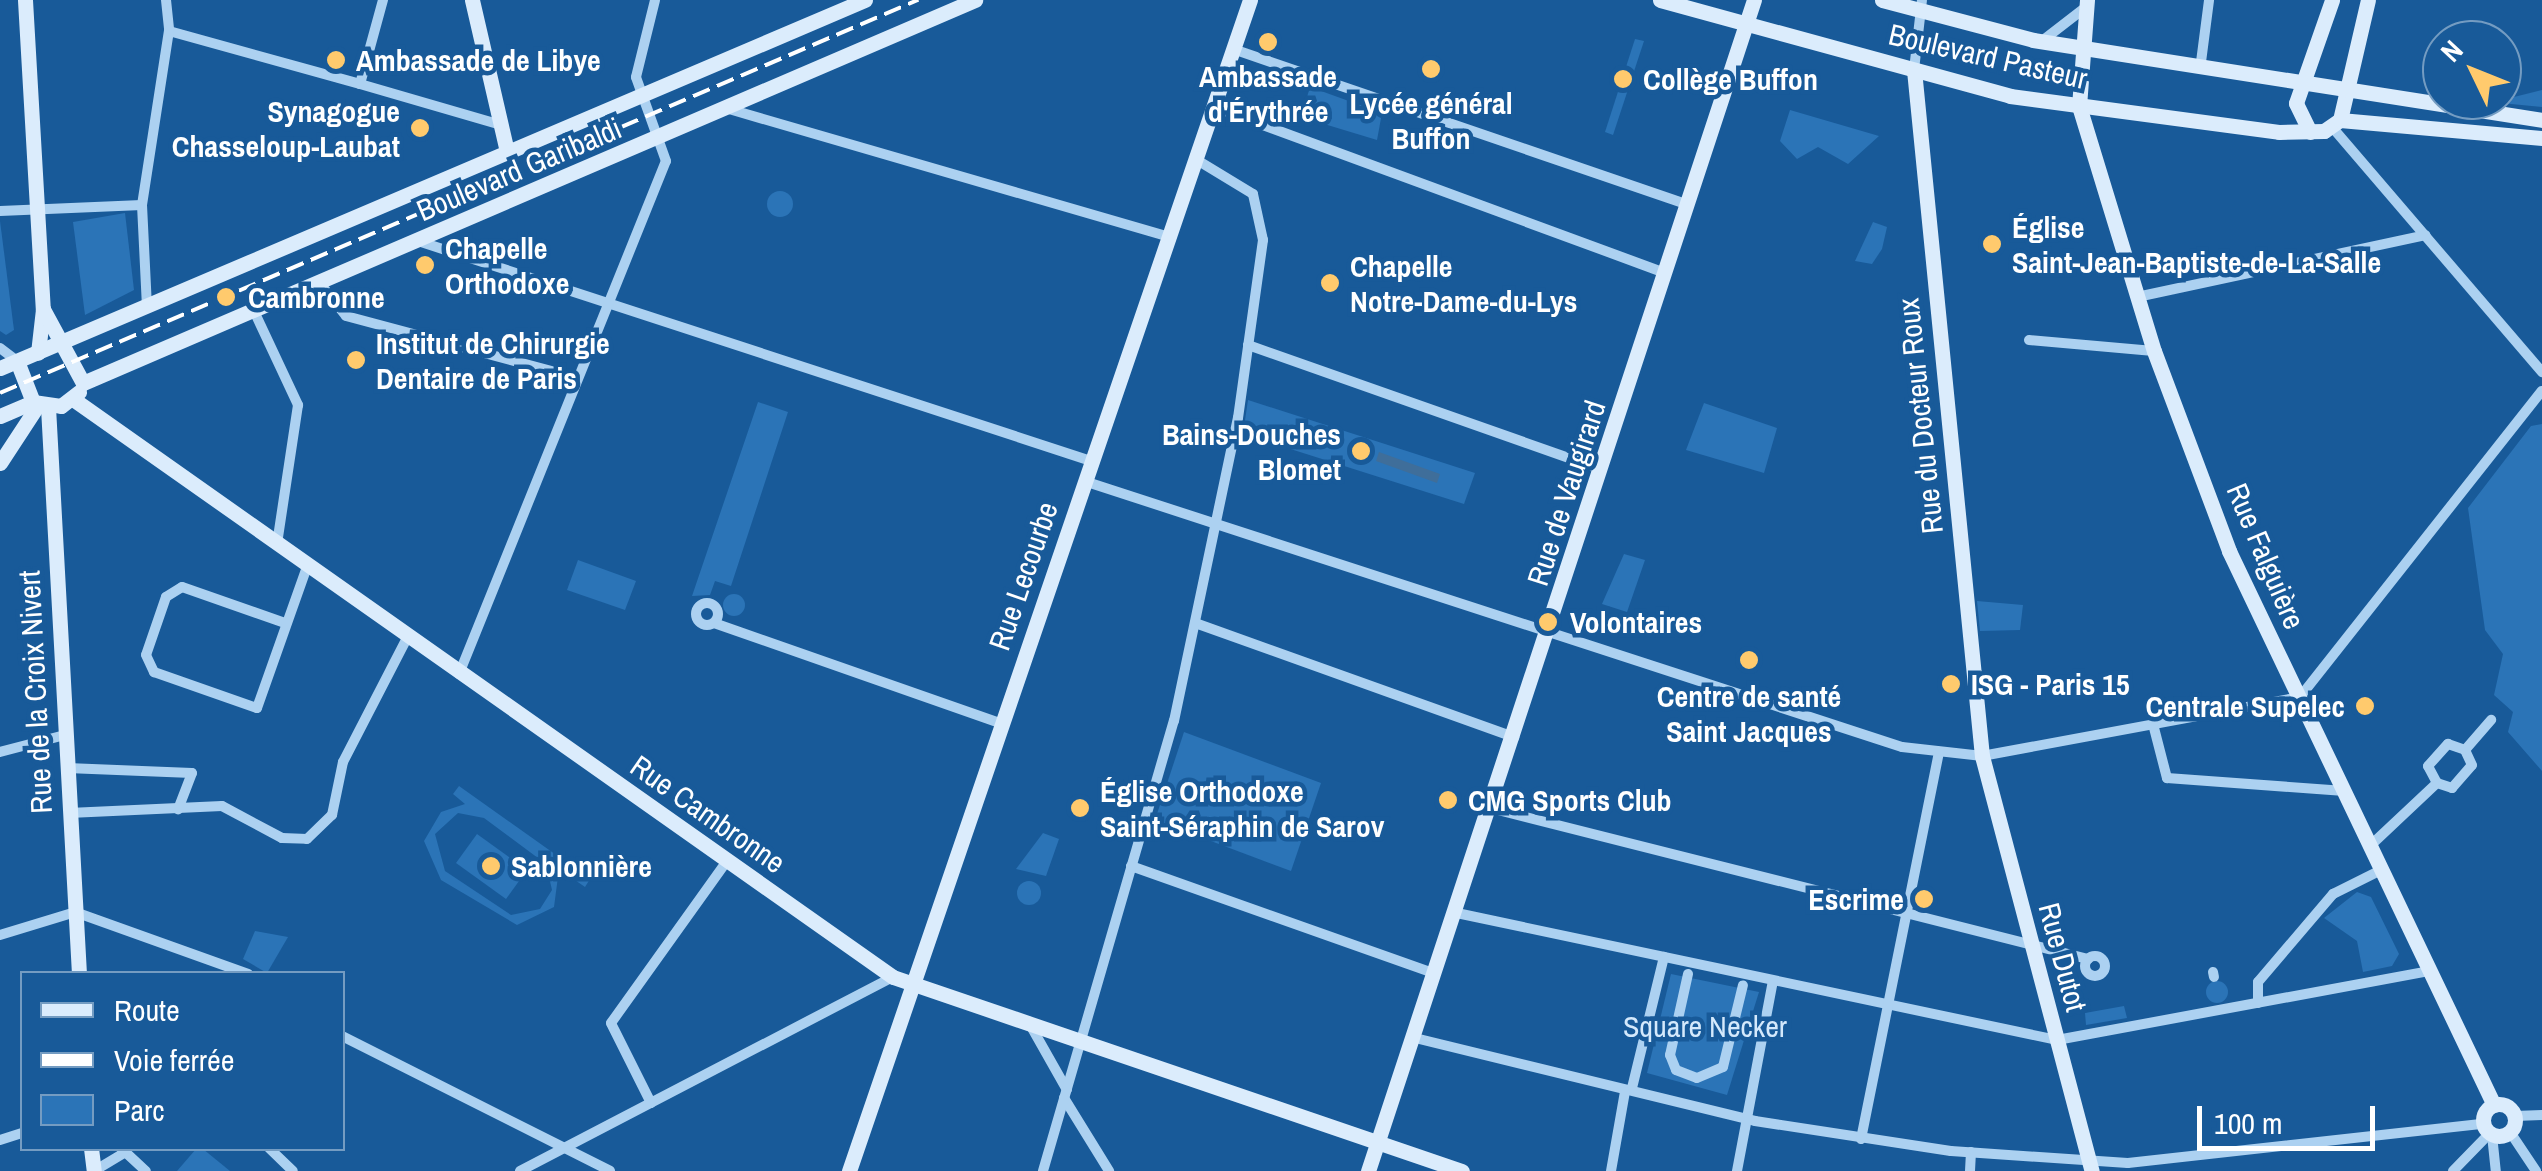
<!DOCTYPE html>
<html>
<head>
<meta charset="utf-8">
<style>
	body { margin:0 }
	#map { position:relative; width:2542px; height:1171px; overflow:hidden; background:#185a99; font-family:"Archivo Narrow",sans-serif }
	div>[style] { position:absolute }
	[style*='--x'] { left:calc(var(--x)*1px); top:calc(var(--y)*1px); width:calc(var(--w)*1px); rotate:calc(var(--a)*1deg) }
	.green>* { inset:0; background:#2b74b7 }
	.round { border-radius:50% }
	.water>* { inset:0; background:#3f6e9a }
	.street>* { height:10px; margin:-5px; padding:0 5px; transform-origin:5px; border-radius:5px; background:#acd1f1 }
	.street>.ring { margin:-5px; padding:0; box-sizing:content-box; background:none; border:10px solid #acd1f1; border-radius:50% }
	.secondary>* { height:15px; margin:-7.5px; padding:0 7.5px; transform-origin:7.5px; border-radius:7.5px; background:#dbecfc }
	.secondary>.ring { margin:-7.5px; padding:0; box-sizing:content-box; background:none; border:15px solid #dbecfc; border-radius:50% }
	.rail>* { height:4px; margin-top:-2px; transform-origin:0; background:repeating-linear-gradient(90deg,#fff 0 18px,transparent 0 26px) }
	.dots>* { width:28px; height:28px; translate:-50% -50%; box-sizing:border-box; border:5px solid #185a99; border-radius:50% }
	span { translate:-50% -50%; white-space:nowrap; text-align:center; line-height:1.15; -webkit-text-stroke:9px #185a99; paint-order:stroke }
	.street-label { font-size:30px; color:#fff }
	.poi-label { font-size:30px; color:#fff; font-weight:700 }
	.left { translate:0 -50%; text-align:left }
	.right { translate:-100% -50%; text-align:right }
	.park-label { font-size:30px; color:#d4e9fc }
	.legend { position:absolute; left:20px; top:971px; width:325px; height:180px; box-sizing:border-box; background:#185a99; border:2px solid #749cc2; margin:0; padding:12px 18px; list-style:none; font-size:30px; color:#fff }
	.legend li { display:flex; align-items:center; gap:20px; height:50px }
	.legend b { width:50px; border:2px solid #749cc2 }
	.north { position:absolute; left:2422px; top:20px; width:100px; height:100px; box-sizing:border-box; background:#185a99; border:2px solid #749cc2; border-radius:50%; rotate:313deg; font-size:28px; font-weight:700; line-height:40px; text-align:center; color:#fff }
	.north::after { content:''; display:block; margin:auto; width:35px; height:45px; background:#ffca6d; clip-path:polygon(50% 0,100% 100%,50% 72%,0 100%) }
	.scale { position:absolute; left:2197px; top:1106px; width:178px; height:45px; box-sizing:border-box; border:5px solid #fff; border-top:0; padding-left:12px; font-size:30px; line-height:35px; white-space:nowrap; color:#fff; -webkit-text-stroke:8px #185a99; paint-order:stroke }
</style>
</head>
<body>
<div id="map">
	<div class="green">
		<div style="clip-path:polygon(1635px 39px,1644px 41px,1613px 135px,1605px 132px)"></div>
		<div style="clip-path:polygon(1310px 87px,1382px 113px,1377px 140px,1301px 117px)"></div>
		<div style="clip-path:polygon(2542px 90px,2542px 107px,2470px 100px,2502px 100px)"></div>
		<div style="clip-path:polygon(1790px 110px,1879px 136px,1848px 164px,1818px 147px,1797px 159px,1780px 141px)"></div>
		<div class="round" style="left:767px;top:191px;width:26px;height:26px"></div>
		<div style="clip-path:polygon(125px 213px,134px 290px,85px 315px,73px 222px)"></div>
		<div style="clip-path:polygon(0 221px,14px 330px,6px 335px,0 331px)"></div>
		<div style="clip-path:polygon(1873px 222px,1887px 227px,1882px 249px,1872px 264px,1855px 261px)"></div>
		<div style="clip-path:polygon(1248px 400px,1475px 473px,1464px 504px,1243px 434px)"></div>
		<div style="clip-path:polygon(758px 402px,788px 412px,731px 586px,715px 581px,710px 595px,692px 596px)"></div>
		<div style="clip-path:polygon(1704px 403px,1777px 428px,1764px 473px,1686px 450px)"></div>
		<div style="clip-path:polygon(2542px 424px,2542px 771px,2508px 732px,2513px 712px,2494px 695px,2503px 654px,2485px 630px,2468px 508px,2531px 426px)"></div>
		<div style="clip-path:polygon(1624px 554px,1645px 560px,1627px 612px,1602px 604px)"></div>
		<div style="clip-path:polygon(578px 560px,636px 581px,625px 610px,567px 590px)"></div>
		<div class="round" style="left:723px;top:594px;width:22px;height:22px"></div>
		<div style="clip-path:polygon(1977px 601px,2023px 605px,2020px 630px,1980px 631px)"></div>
		<div style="clip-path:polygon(1184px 732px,1321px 783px,1291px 871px,1155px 820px)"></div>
		<div style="clip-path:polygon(evenodd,459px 786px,590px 879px,585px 887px,559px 869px,554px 907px,517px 925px,441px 880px,424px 841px,441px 812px,465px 804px,453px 794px,459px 786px,458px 813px,484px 818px,546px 864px,552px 890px,540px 909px,511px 915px,445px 871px,435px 834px,458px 813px)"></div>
		<div style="clip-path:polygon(1043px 833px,1059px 839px,1046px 876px,1016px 869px)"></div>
		<div style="clip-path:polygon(477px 834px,527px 870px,506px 899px,456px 863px)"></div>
		<div class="round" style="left:1017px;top:881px;width:24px;height:24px"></div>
		<div style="clip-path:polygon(2357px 892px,2371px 897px,2399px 954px,2392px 966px,2363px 972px,2357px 941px,2324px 918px)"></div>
		<div style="clip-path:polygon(255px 931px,288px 937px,267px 973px,243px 959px)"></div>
		<div style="clip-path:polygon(1671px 974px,1759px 992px,1727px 1095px,1647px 1073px)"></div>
		<div class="round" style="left:2206px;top:981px;width:22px;height:22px"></div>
		<div style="clip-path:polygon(2124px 1006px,2127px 1018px,2086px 1025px,2085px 1013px)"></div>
		<div style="clip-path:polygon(196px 1149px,203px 1149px,230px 1171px,177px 1171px)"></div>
	</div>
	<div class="water">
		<div style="clip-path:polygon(1379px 452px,1440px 474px,1437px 483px,1376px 461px)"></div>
	</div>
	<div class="street">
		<div style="--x:166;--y:0;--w:31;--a:84"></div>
		<div style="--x:169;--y:31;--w:198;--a:15.5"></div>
		<div style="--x:383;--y:0;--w:87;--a:105.3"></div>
		<div style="--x:360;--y:84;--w:147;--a:16.2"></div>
		<div style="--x:2042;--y:41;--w:56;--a:-37.7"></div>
		<div style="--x:1233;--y:49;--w:481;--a:18.9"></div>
		<div style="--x:2201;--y:62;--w:63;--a:-82.6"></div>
		<div style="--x:1914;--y:70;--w:70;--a:-83.5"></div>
		<div style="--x:1214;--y:107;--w:482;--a:20.2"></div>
		<div style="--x:729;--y:109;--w:458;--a:16.2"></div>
		<div style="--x:2332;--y:127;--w:323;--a:49.4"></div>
		<div style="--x:142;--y:205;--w:176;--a:-81.2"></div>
		<div style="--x:0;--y:211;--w:142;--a:-2.4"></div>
		<div style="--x:142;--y:205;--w:102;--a:87.2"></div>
		<div style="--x:418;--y:241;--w:708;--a:18.1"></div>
		<div style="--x:319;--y:282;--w:43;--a:51.5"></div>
		<div style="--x:346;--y:316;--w:239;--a:15"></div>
		<div style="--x:2137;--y:297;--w:295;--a:-12.1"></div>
		<div style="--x:254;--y:311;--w:104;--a:64.9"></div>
		<div style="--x:298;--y:405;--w:141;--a:98.6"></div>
		<div style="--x:2029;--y:340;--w:125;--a:5"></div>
		<div style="--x:1248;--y:345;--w:374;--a:19.4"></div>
		<div style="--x:0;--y:348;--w:21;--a:37"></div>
		<div style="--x:1084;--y:481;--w:860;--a:18.01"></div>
		<div style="--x:1902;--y:747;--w:81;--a:6.4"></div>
		<div style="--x:1982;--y:756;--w:323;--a:-10.5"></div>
		<div style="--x:2300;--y:697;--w:390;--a:-51.7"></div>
		<div class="ring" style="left:696px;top:603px;width:12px;height:12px"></div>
		<div style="--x:285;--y:623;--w:109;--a:-160.7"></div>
		<div style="--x:182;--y:587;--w:19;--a:148"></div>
		<div style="--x:166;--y:597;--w:61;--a:109"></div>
		<div style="--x:146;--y:655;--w:19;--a:65"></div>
		<div style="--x:154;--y:672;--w:109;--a:19.3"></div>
		<div style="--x:257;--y:708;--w:150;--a:-70.5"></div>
		<div style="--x:714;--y:623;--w:305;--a:19.3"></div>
		<div style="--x:1198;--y:624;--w:336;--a:19.7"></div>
		<div style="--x:459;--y:674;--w:553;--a:-68.03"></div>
		<div style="--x:666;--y:161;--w:89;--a:-109.7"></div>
		<div style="--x:636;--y:77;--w:79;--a:-76.1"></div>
		<div style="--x:2153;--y:724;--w:56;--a:75.5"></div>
		<div style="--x:2167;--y:778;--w:178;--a:4.2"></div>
		<div style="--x:0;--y:752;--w:67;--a:-14.7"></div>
		<div style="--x:67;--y:768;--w:125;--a:2.3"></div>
		<div style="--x:192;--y:773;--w:39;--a:111"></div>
		<div style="--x:2437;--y:783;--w:16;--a:18"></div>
		<div style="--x:2452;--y:788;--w:30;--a:-49"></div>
		<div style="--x:2472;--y:765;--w:17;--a:-115"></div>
		<div style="--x:1490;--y:808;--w:617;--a:14.17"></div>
		<div style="--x:69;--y:813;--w:153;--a:-2.6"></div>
		<div style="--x:222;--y:806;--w:68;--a:28.1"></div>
		<div style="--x:282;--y:838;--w:25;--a:2"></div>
		<div style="--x:307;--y:839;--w:35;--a:-44"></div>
		<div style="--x:332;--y:815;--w:54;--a:-78.3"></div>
		<div style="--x:343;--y:762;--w:140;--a:-62.7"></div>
		<div style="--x:2371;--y:845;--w:91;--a:-43.2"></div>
		<div style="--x:2437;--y:783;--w:19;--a:-118"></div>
		<div style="--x:2428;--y:766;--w:30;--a:-48"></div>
		<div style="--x:2448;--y:744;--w:18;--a:19"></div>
		<div style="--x:2465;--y:750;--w:40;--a:-49"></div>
		<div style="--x:1131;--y:866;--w:318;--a:19.5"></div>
		<div style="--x:1452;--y:912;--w:618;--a:11.95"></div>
		<div style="--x:2057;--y:1040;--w:378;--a:-10.5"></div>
		<div style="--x:0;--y:935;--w:78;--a:-17"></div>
		<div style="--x:75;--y:912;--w:184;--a:19.7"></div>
		<div class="ring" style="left:2085px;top:956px;width:10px;height:10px"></div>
		<div style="--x:2213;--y:972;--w:5;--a:79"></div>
		<div style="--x:1688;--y:974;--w:83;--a:102.5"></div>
		<div style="--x:1670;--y:1055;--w:16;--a:68"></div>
		<div style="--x:1676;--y:1070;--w:22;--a:21"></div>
		<div style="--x:1697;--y:1078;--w:28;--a:-23"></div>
		<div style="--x:1723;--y:1067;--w:84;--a:-76.3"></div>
		<div style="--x:2258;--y:1003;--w:21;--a:-90"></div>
		<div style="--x:2258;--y:982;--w:116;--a:-49.6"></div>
		<div style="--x:2333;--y:894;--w:56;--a:-26.6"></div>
		<div style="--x:1028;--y:1021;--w:79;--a:60.5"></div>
		<div style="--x:342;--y:1036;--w:300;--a:26.7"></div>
		<div style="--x:1411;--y:1037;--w:354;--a:13.7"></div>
		<div style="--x:1755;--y:1121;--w:198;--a:8.7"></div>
		<div style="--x:1951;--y:1151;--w:177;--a:3.9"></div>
		<div style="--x:2128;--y:1163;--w:357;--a:-6.3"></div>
		<div style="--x:1632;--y:1088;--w:135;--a:-76.3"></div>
		<div style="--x:1064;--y:1098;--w:86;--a:58.3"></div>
		<div style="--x:651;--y:1103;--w:89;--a:-116.6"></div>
		<div style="--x:611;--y:1023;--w:199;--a:-54.4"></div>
		<div style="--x:2515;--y:1116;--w:27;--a:-2"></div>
		<div style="--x:2510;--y:1132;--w:47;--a:56.3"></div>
		<div style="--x:2492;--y:1135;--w:36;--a:84"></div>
		<div style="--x:1861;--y:1139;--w:395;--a:-78.6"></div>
		<div style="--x:0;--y:1140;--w:23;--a:-18"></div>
		<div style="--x:121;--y:1148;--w:34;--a:43"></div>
		<div style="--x:269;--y:1148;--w:33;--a:44"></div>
		<div style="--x:94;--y:1171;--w:35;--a:-31"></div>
		<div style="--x:520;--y:1171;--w:420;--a:-27.5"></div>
		<div style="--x:1043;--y:1171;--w:469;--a:-73.8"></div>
		<div style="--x:1174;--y:721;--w:310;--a:-78.1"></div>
		<div style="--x:1238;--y:418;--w:180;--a:-82"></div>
		<div style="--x:1263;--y:240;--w:47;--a:-102.3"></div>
		<div style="--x:1253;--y:194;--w:66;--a:-148.7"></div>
		<div style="--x:1611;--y:1171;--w:80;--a:-80"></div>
		<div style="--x:1737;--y:1171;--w:193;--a:-79.3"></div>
		<div style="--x:1970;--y:1171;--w:19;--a:-87"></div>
		<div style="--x:2453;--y:1171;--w:53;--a:-45.8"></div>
	</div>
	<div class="secondary">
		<div style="--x:25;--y:0;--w:310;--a:86.7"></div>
		<div style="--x:43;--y:309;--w:44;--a:96.5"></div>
		<div style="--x:472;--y:0;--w:156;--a:77"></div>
		<div style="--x:1660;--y:0;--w:363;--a:15.3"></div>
		<div style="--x:2010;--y:96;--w:271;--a:7.6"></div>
		<div style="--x:2279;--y:132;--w:45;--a:-1.3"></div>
		<div style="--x:2324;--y:131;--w:19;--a:-35"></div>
		<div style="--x:2340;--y:120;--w:123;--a:-76.9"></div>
		<div style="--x:1882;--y:0;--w:156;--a:14.8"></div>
		<div style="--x:2033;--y:40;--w:515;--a:8.93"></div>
		<div style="--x:2087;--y:0;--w:106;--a:94.3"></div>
		<div style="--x:2079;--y:106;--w:256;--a:73"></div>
		<div style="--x:2154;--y:351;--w:214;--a:69.4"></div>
		<div style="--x:2229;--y:551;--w:614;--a:64.44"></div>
		<div style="--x:1914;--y:70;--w:689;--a:84.34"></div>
		<div style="--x:1982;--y:756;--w:429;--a:75.2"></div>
		<div style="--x:2340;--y:120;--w:203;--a:5.1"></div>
		<div style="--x:2310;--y:132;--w:32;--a:-116"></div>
		<div style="--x:2296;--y:103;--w:109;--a:-70.7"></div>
		<div style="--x:43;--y:309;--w:84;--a:61.6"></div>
		<div style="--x:17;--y:361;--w:44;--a:68.7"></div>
		<div style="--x:33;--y:402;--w:28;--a:8"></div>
		<div style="--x:61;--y:406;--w:23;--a:-38"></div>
		<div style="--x:0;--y:368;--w:940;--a:-23.05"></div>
		<div style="--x:83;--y:383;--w:971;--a:-23.24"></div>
		<div style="--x:73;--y:399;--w:1003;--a:35.18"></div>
		<div style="--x:893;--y:977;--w:601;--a:18.83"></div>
		<div style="--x:48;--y:407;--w:568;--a:86.87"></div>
		<div style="--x:0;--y:416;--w:36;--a:-23"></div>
		<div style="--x:0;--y:463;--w:69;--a:-56.8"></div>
		<div class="ring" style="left:2483px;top:1104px;width:17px;height:17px"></div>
		<div style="--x:91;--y:1148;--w:23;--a:83"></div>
		<div style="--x:849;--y:1171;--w:1238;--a:-71.1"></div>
		<div style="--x:1368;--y:1171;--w:1233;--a:-71.76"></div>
	</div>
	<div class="rail">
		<div style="--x:0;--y:393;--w:999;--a:-23.18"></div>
	</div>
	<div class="dots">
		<div style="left:1268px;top:42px;background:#ffca6d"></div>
		<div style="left:336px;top:60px;background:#ffca6d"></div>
		<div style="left:1431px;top:69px;background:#ffca6d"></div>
		<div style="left:1623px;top:79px;background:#ffca6d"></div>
		<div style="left:420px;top:128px;background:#ffca6d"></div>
		<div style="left:1992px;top:244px;background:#ffca6d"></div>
		<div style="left:425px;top:265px;background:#ffca6d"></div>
		<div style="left:1330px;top:283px;background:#ffca6d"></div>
		<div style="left:226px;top:297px;background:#ffca6d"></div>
		<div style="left:356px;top:360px;background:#ffca6d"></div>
		<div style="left:1361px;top:451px;background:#ffca6d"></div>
		<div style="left:1548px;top:622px;background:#ffca6d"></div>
		<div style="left:1749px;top:660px;background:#ffca6d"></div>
		<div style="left:1951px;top:684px;background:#ffca6d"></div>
		<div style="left:2365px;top:706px;background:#ffca6d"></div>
		<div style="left:1448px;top:800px;background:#ffca6d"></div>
		<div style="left:1080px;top:808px;background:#ffca6d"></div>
		<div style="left:491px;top:866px;background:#ffca6d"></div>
		<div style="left:1924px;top:899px;background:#ffca6d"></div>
	</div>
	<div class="street-label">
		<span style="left:1988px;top:56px;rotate:13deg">Boulevard Pasteur</span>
		<span style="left:519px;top:169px;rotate:-23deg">Boulevard Garibaldi</span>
		<span style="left:1920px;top:416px;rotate:-96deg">Rue du Docteur Roux</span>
		<span style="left:1566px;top:493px;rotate:-72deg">Rue de Vaugirard</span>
		<span style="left:2266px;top:556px;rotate:67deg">Rue Falguière</span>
		<span style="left:1023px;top:576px;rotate:-71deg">Rue Lecourbe</span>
		<span style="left:35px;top:692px;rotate:-93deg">Rue de la Croix Nivert</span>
		<span style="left:708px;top:814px;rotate:35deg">Rue Cambronne</span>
		<span style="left:2063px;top:957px;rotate:75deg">Rue Dutot</span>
	</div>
	<div class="poi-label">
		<span class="left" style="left:356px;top:60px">Ambassade de Libye</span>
		<span style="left:1268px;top:93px">Ambassade<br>d'Érythrée</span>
		<span class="left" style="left:1643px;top:79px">Collège Buffon</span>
		<span style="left:1431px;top:120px">Lycée général<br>Buffon</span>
		<span class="right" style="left:400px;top:128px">Synagogue<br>Chasseloup-Laubat</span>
		<span class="left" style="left:2012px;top:244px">Église<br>Saint-Jean-Baptiste-de-La-Salle</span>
		<span class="left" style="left:445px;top:265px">Chapelle<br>Orthodoxe</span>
		<span class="left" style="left:1350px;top:283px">Chapelle<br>Notre-Dame-du-Lys</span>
		<span class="left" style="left:248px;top:297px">Cambronne</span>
		<span class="left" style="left:376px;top:360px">Institut de Chirurgie<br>Dentaire de Paris</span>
		<span class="right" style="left:1341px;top:451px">Bains-Douches<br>Blomet</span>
		<span class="left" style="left:1570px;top:622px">Volontaires</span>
		<span class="left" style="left:1971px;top:684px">ISG - Paris 15</span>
		<span style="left:1749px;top:713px">Centre de santé<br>Saint Jacques</span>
		<span class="right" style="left:2345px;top:706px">Centrale Supelec</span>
		<span class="left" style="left:1100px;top:808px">Église Orthodoxe<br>Saint-Séraphin de Sarov</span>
		<span class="left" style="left:1468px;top:800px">CMG Sports Club</span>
		<span class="left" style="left:511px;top:866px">Sablonnière</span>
		<span class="right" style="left:1904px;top:899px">Escrime</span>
	</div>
	<div class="park-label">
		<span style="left:1705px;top:1026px">Square Necker</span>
	</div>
	<ul class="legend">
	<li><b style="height:12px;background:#dbecfc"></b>Route</li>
	<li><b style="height:12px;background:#fff"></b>Voie ferrée</li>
	<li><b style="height:28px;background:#2b74b7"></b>Parc</li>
	</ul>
	<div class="north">N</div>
	<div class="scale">100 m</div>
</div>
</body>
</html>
